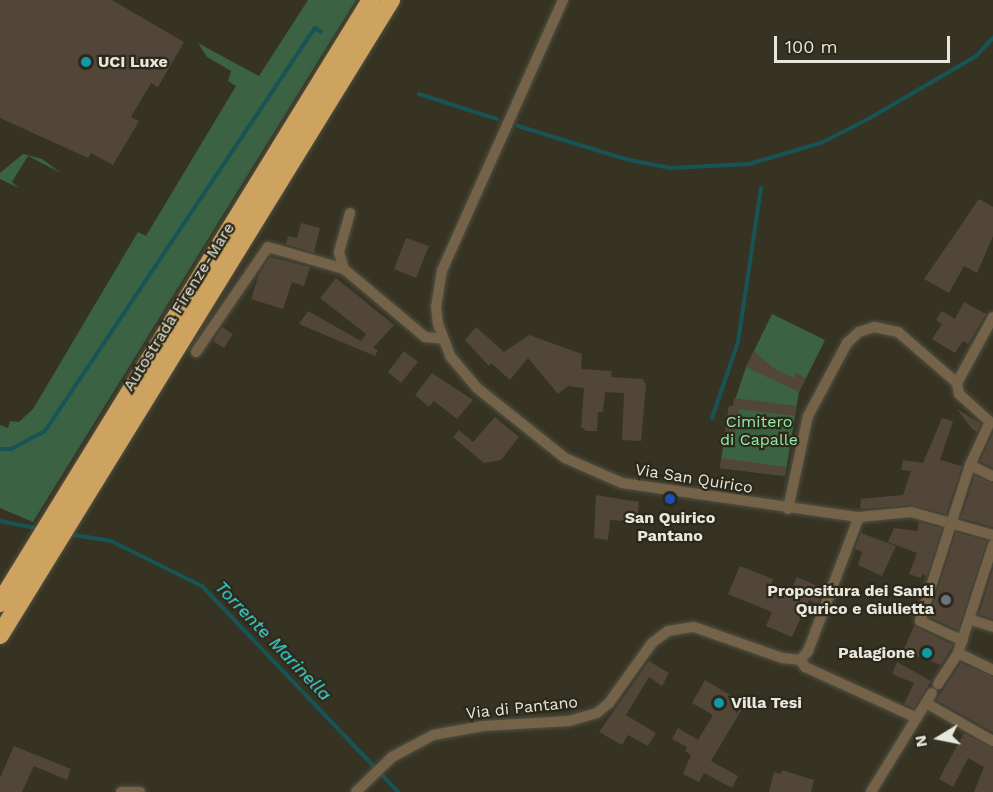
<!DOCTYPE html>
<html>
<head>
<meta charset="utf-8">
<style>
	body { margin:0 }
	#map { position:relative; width:993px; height:792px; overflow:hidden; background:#363323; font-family:"Work Sans",sans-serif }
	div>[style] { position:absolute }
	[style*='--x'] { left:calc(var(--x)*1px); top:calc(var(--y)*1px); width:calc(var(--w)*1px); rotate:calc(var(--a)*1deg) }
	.green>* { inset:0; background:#3a6243 }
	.stream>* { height:4px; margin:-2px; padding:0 2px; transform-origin:2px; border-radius:2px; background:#185456 }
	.building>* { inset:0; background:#524639 }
	.roads { filter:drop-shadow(0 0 2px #525041) drop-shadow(0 0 2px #525041) }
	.street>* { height:10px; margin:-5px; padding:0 5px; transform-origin:5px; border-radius:5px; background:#746348 }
	.highway>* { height:18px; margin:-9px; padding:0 9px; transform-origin:9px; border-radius:9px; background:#cda35f }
	.dots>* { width:16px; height:16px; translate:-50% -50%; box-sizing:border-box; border:3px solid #2c291a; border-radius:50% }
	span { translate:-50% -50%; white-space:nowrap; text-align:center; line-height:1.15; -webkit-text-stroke:4.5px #2c291a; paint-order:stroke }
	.poi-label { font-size:16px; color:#e8e7dd; font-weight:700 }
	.left { translate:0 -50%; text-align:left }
	.right { translate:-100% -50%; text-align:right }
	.street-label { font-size:16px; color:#e8e7dd }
	.park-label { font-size:16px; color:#90eaa5 }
	.water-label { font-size:18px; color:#3ae0e5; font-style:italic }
	.north { position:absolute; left:909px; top:708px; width:60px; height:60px; -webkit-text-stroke:4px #2c291a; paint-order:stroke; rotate:260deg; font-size:16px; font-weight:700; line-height:24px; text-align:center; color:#e8e7dd }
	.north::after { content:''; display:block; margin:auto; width:21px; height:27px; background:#e8e7dd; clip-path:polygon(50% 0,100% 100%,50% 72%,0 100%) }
	.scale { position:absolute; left:774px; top:36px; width:176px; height:27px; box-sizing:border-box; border:3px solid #e8e7dd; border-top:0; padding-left:8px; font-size:18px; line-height:21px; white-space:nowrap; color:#e8e7dd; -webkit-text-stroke:4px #2c291a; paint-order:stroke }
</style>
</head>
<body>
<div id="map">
	<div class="green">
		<div style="clip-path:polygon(308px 0,356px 0,33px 522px,0 508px,0 425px,8px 428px,10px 421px,19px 422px,33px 409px,138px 232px,146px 236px,236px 86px,228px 81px,231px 71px,207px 57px,198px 43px,259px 76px)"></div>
		<div style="clip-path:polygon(23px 154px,42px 159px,61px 173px,28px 156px,12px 182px,19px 188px,0 179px,0 173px)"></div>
		<div style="clip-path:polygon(772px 314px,825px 340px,799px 392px,785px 476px,720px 468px,729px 406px,733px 406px,746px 367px)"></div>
	</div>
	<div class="stream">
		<div style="--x:419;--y:94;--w:82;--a:17.8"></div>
		<div style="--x:518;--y:126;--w:112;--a:17.1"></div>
		<div style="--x:625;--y:159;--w:46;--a:11.3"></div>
		<div style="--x:670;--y:168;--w:79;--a:-2.9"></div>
		<div style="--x:749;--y:164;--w:75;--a:-16.3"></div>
		<div style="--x:821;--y:143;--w:55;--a:-27"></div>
		<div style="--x:870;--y:118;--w:123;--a:-30.3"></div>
		<div style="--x:976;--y:56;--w:25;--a:-47"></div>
		<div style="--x:712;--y:418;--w:80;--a:-71.1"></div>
		<div style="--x:738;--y:342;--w:156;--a:-81.5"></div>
		<div style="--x:0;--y:449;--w:11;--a:0"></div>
		<div style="--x:11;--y:449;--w:38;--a:-28"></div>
		<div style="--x:45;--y:431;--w:485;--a:-56.2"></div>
		<div style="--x:315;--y:28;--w:7;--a:34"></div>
		<div style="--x:0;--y:521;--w:41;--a:11.3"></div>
		<div style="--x:68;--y:534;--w:44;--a:9.2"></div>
		<div style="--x:111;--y:541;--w:102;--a:26.3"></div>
		<div style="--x:202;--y:586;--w:284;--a:46.4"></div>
	</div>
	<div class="building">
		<div style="clip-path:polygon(0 0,112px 0,184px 42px,158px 87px,151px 83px,131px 117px,139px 121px,113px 165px,91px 153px,88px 158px,0 118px)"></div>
		<div style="clip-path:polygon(979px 199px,993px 207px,993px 236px,977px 273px,964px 266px,949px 293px,924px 279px)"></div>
		<div style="clip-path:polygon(301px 223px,320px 228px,314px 253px,286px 244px,288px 236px,297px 238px)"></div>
		<div style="clip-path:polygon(406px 238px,429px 246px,416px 278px,394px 269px)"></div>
		<div style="clip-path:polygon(270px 257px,310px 267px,304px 286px,292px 282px,283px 309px,251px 299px,259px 274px)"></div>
		<div style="clip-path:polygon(336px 278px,394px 325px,373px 348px,378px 350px,375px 356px,299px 324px,308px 311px,361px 341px,366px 334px,320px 298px)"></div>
		<div style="clip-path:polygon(964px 302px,986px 314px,968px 344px,963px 341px,955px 353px,932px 339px,942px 324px,936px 320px,942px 311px,955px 319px)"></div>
		<div style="clip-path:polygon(222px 327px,233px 334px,224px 348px,213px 341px)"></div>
		<div style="clip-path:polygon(476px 327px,504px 352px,529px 335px,582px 354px,581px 369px,612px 371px,611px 377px,643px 379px,646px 385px,641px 441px,622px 440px,624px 393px,605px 392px,603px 412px,598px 412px,597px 431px,586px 431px,581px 427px,584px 388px,568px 386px,558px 394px,528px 358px,510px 380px,491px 363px,489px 366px,465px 340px)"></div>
		<div style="clip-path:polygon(404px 351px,418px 362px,401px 383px,388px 372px)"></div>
		<div style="clip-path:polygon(754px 351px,773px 368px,794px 378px,796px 373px,806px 378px,799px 392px,746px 367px)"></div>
		<div style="clip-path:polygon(432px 373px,473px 400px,457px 419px,434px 401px,429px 407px,415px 395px)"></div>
		<div style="clip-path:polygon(734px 398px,796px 406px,795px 416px,739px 409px,735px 435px,725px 433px,729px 406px,733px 406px)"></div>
		<div style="clip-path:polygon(957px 409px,981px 424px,977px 432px,972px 429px)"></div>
		<div style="clip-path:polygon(495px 417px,519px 437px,501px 460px,484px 463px,453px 437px,459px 430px,473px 442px)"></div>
		<div style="clip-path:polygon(942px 418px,953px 421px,940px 460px,962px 466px,946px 514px,911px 505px,860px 509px,861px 499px,903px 495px,911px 471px,901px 470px,903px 460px,923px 463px)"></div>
		<div style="clip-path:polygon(993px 433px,993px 468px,980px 461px)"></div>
		<div style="clip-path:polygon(721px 458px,786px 467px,785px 476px,720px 468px)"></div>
		<div style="clip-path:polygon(975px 475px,993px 483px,993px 527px,961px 518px)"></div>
		<div style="clip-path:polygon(596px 495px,639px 502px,637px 522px,610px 520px,608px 540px,594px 538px)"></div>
		<div style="clip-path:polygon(919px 522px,942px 528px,927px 576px,922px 574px,921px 578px,909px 574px,917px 553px,888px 542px,894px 528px,917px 531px)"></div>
		<div style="clip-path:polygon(956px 532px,987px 541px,958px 630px,929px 617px)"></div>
		<div style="clip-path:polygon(861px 533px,896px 546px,882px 576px,858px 565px,862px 552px,855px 549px)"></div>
		<div style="clip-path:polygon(740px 566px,773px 579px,771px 585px,790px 593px,797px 577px,824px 589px,817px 604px,809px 600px,792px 637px,766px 626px,772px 612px,728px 594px)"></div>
		<div style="clip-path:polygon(993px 569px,993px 619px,979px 614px)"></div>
		<div style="clip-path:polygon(914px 626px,953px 645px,941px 665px,903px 651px)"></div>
		<div style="clip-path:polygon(649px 661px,669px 673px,662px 686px,649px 677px,626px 715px,656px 733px,648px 746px,628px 735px,622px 745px,599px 732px)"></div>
		<div style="clip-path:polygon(897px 662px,931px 681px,914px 708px,904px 704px,914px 683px,892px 674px)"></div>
		<div style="clip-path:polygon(961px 663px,993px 677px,993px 732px,936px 700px)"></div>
		<div style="clip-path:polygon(705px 680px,745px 704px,711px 761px,738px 776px,732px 788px,704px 773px,699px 782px,683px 774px,691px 755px,685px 751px,687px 747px,672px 739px,678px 728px,698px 740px,713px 715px,692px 703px)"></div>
		<div style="clip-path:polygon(964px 733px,993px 748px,993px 792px,974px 792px,984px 767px,968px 758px,953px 787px,939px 779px)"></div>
		<div style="clip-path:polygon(14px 746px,71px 769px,67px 780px,34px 766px,22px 792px,0 792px,0 778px)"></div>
		<div style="clip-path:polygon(782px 770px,814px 780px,811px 792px,769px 792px,774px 772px,781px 774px)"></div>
	</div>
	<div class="roads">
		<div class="street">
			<div style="--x:563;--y:0;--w:296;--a:114.1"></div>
			<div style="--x:442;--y:270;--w:36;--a:99"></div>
			<div style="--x:436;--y:306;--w:18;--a:84"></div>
			<div style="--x:438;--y:324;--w:34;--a:69"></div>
			<div style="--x:450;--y:356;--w:42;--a:49.8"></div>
			<div style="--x:477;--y:388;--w:112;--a:38.5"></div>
			<div style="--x:565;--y:458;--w:62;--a:23.7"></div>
			<div style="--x:622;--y:483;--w:239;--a:8.2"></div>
			<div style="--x:859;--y:517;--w:52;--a:-5.5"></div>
			<div style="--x:911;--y:512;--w:85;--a:15.7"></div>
			<div style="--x:350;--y:213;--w:41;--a:105.8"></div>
			<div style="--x:339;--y:252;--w:18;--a:74"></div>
			<div style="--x:344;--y:269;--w:106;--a:40"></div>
			<div style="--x:425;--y:337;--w:18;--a:6"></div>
			<div style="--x:196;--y:352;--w:127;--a:-55.6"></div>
			<div style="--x:268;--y:247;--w:79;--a:16.1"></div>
			<div style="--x:957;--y:383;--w:75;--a:-61.4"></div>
			<div style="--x:970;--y:465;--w:25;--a:26"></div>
			<div style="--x:788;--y:509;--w:95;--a:-77.9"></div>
			<div style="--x:808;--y:416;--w:83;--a:-61.9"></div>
			<div style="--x:847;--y:343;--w:16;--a:-43"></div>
			<div style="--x:859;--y:332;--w:16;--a:-18"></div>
			<div style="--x:874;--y:327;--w:25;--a:12"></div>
			<div style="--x:898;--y:332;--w:78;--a:40.8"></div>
			<div style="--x:957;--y:383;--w:11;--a:80"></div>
			<div style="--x:959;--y:394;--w:42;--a:42.1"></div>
			<div style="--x:990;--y:422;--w:47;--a:114.9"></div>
			<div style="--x:970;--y:465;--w:164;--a:107.8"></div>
			<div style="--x:920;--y:621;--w:47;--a:24.9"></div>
			<div style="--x:993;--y:545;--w:114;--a:108"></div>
			<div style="--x:958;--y:653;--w:39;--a:26"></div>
			<div style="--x:972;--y:620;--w:22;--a:18"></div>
			<div style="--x:800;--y:660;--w:9;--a:54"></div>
			<div style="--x:805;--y:667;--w:123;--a:24.5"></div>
			<div style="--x:938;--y:684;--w:37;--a:-57"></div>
			<div style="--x:926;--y:703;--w:77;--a:29.6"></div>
			<div style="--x:121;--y:792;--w:19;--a:0"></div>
			<div style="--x:356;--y:792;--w:50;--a:-44.2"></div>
			<div style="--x:392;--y:757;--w:47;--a:-28.2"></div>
			<div style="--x:433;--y:735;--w:51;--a:-10.2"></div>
			<div style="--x:483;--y:726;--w:86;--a:-3.3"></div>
			<div style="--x:569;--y:721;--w:29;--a:-16"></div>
			<div style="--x:597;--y:713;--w:16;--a:-40"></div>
			<div style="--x:609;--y:703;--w:74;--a:-54.4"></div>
			<div style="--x:652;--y:643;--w:20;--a:-37"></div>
			<div style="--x:668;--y:631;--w:26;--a:-9"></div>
			<div style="--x:694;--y:627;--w:93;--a:19.4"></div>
			<div style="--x:782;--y:658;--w:18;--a:6"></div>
			<div style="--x:800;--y:660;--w:12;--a:-48"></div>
			<div style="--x:808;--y:651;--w:143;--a:-69.2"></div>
			<div style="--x:871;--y:792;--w:116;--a:-58.4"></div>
		</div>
		<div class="highway">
			<div style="--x:0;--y:603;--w:708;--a:-58.4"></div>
			<div style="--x:0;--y:635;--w:746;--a:-58.38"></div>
		</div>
	</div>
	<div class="dots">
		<div style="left:86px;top:62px;background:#0f9aa8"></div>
		<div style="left:670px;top:499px;background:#1a4fb4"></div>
		<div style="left:946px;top:600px;background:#6b7280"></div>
		<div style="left:927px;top:653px;background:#0f9aa8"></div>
		<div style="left:719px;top:703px;background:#0f9aa8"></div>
	</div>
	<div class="poi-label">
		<span class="left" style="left:98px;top:62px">UCI Luxe</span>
		<span style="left:670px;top:527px">San Quirico<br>Pantano</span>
		<span class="right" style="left:934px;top:600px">Propositura dei Santi<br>Qurico e Giulietta</span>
		<span class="right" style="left:915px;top:653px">Palagione</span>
		<span class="left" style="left:731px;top:703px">Villa Tesi</span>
	</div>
	<div class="street-label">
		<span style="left:179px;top:307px;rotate:-58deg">Autostrada Firenze-Mare</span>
		<span style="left:694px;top:479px;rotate:9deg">Via San Quirico</span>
		<span style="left:522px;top:708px;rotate:-6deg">Via di Pantano</span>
	</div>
	<div class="park-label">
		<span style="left:759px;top:431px">Cimitero<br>di Capalle</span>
	</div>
	<div class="water-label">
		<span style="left:273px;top:641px;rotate:46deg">Torrente Marinella</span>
	</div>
	<div class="north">N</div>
	<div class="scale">100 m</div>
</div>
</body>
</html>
